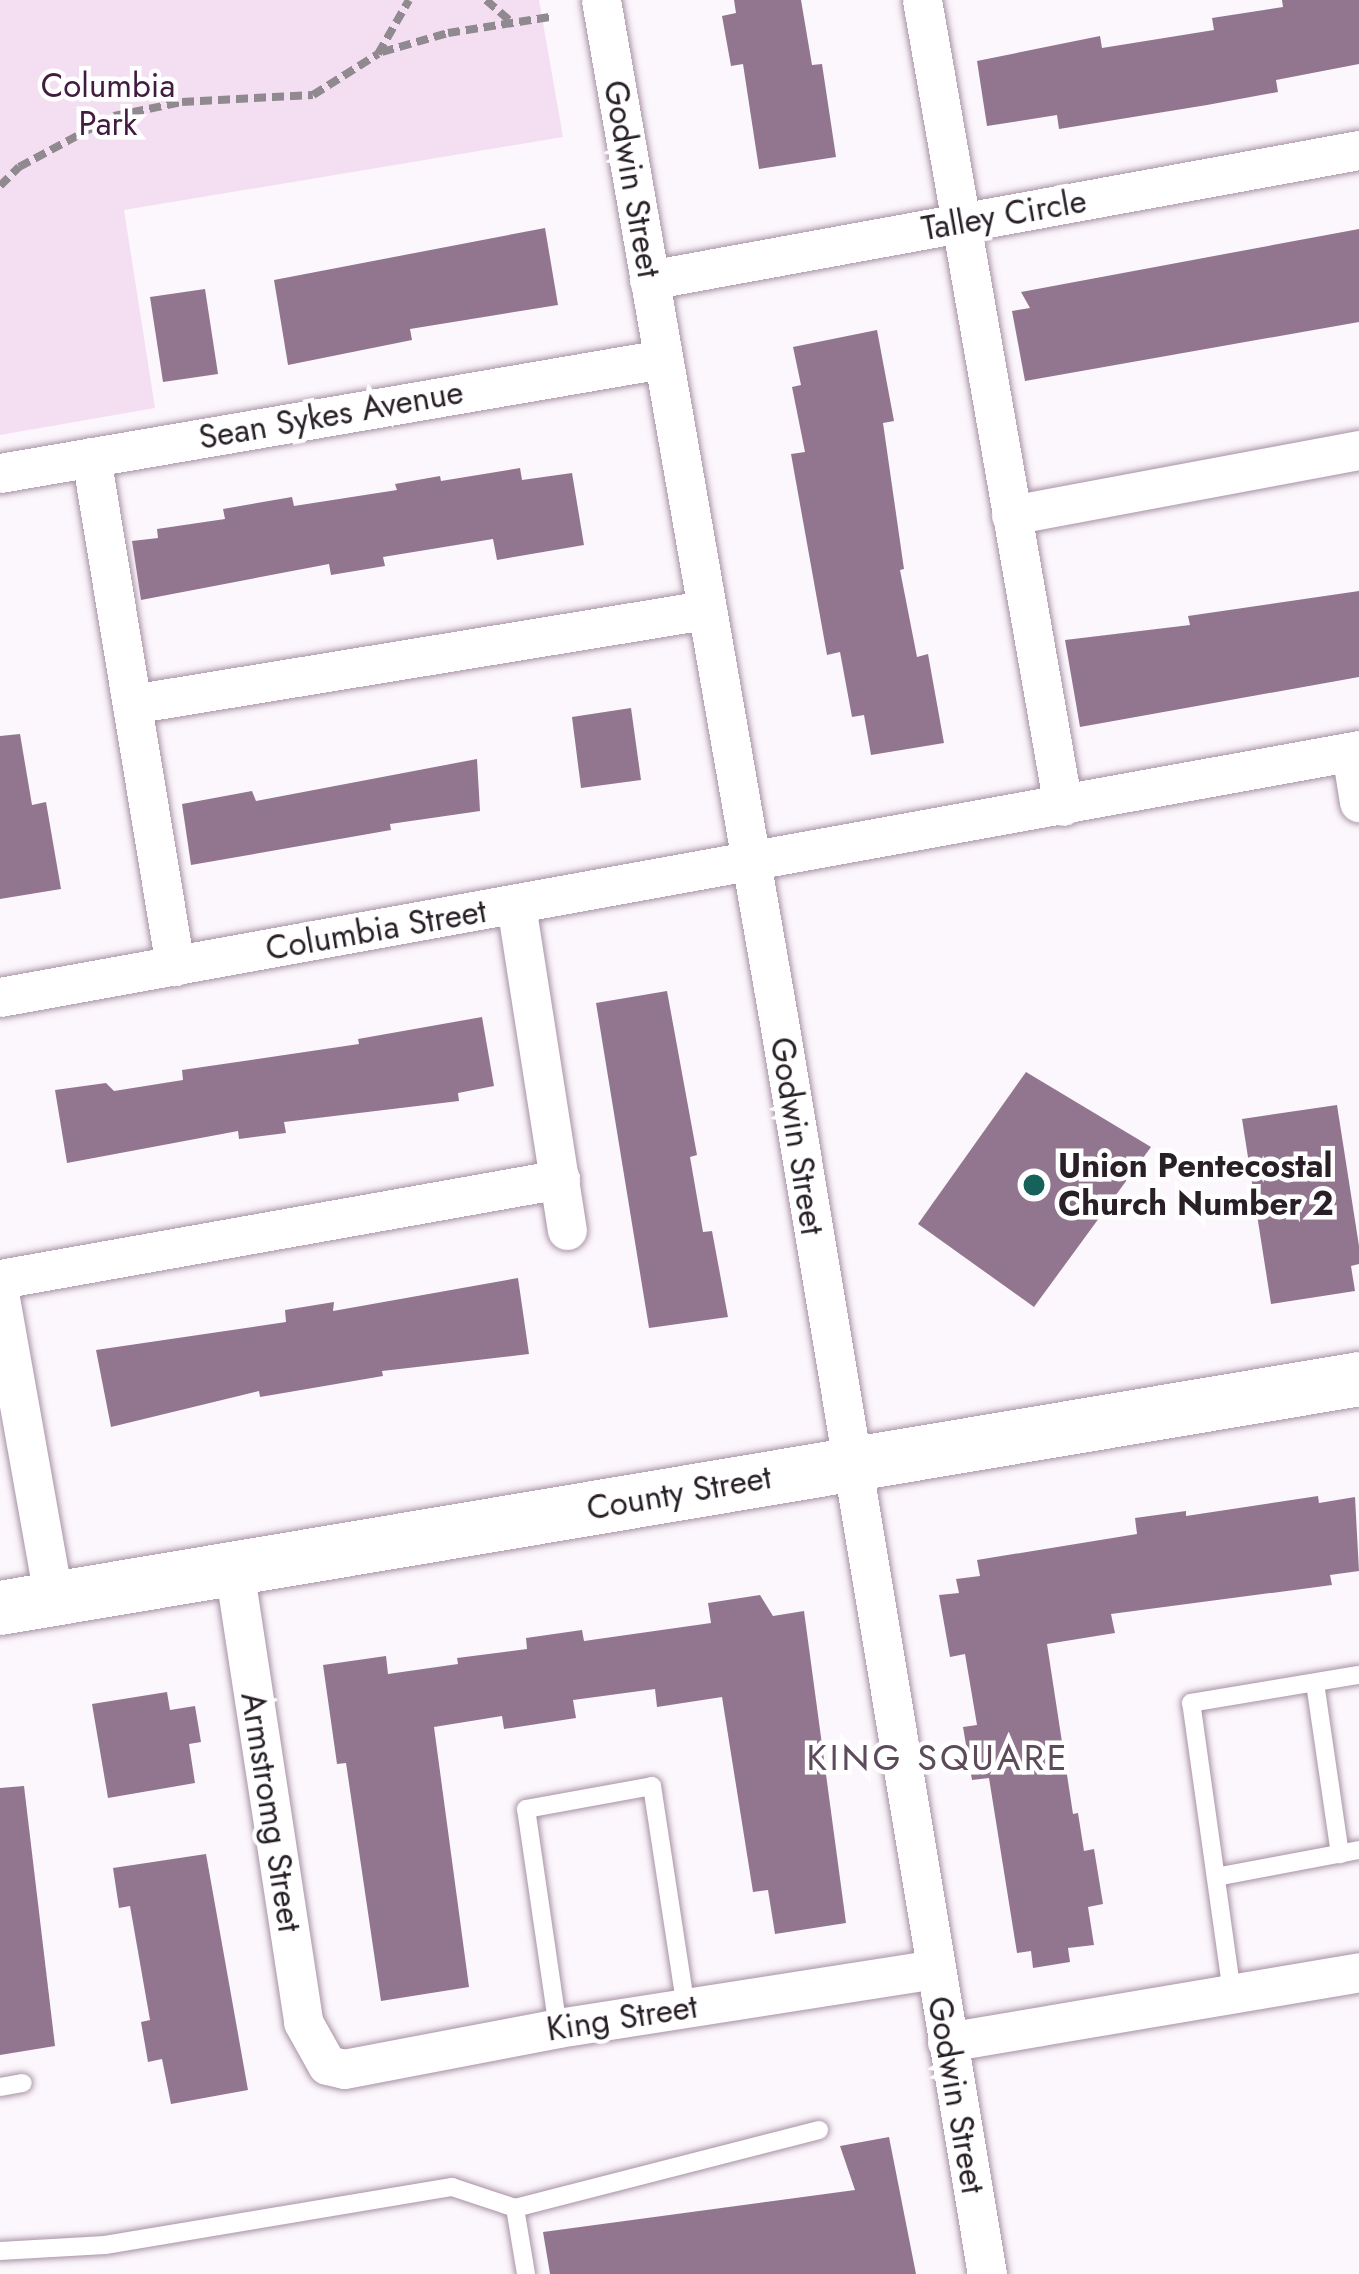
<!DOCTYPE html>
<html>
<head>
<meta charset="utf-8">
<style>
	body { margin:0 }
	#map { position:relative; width:1359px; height:2274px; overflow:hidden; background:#fcf7fc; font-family:Jost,sans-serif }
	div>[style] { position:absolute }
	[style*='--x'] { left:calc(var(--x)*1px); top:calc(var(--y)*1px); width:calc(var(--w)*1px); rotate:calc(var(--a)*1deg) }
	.green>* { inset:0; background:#f3dff1 }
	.building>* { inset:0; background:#92768f }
	.path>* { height:8px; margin-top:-4px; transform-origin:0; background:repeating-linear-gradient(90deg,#908990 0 12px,transparent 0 18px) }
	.roads { filter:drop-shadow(0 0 3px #a892a6) drop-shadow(0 0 3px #a892a6) }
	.lane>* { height:18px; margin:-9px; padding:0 9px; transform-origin:9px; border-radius:9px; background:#fff }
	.street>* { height:39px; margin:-19.5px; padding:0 19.5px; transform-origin:19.5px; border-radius:19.5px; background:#fff }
	.secondary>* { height:54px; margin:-27px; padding:0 27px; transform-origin:27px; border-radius:27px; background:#fff }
	.dots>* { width:33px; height:33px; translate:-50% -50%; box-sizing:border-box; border:6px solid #fff; border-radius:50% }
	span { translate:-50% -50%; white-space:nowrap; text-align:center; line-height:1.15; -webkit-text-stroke:9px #fff; paint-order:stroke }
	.park-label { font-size:33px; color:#421c3f }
	.street-label { font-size:33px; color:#281f27 }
	.poi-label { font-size:33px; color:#281f27; font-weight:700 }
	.left { translate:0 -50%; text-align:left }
	.neighbourhood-label { font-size:36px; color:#5d4a5b; letter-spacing:3px }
</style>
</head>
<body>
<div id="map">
	<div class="green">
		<div style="clip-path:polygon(0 0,539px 0,563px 137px,124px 210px,155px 408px,0 435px)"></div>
	</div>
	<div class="building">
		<div style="clip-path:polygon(734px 0,801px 0,812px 65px,822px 64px,836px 157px,759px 169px,743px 64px,731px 66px,722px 16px,736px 13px)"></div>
		<div style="clip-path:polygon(1282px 0,1359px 0,1359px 64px,1276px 80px,1278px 92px,1207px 105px,1059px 129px,1057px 115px,987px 126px,977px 61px,1100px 36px,1102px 48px,1214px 30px,1212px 18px,1283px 7px)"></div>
		<div style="clip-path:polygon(545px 228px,558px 305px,410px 329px,412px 340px,288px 365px,274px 280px)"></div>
		<div style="clip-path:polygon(1359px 229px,1359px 322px,1025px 381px,1012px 311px,1030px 308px,1021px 292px)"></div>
		<div style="clip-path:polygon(205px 289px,218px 374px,163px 382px,150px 297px)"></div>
		<div style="clip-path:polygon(877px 330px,894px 421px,883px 423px,904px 569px,900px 570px,917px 657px,928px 654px,944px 743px,871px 755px,864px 715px,852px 717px,840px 652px,827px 655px,791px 454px,805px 452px,792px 387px,801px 385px,793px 347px)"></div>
		<div style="clip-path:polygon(520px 468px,522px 480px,572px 473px,584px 545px,497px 560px,493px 539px,383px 557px,385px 566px,331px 575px,329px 564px,141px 600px,132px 541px,158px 538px,157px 529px,225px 519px,223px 509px,292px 497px,294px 506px,397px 490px,395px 484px,440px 476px,441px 481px)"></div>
		<div style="clip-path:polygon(1359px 591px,1359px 677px,1080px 727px,1065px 640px,1190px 625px,1188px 616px)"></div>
		<div style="clip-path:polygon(631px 708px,641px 780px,581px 788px,572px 717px)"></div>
		<div style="clip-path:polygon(20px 734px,32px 805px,46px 802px,61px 889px,0 899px,0 736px)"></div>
		<div style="clip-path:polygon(477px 759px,480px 811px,390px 824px,391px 830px,191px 865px,182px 804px,252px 791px,256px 801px)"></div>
		<div style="clip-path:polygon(667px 991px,697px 1155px,690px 1157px,703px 1232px,712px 1231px,728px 1317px,649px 1328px,596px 1003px)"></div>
		<div style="clip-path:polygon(482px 1017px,494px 1086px,458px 1093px,459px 1101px,284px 1122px,286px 1133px,239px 1139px,238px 1131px,67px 1163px,55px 1090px,106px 1083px,114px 1091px,183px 1080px,182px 1070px,359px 1044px,358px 1039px)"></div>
		<div style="clip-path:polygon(1026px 1072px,1151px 1147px,1034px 1307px,918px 1224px)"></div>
		<div style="clip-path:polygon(1337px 1105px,1359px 1246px,1359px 1264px,1351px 1266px,1355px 1291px,1271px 1304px,1242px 1119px)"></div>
		<div style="clip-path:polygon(518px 1278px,529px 1354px,382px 1371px,383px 1376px,260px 1397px,259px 1391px,111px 1427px,96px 1350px,286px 1322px,285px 1310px,334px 1302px,333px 1311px)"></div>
		<div style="clip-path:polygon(1318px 1496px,1319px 1503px,1355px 1497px,1359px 1571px,1330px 1575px,1332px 1585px,1111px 1614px,1115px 1633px,1047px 1644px,1073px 1814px,1078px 1813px,1084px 1851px,1094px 1849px,1103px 1904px,1088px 1907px,1094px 1945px,1068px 1948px,1070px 1962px,1033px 1968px,1031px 1951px,1017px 1953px,989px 1778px,972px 1780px,963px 1727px,977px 1725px,965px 1654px,950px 1657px,939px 1595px,959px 1593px,956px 1579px,980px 1576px,977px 1560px,1137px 1534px,1135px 1518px,1186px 1511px,1186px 1516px)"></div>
		<div style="clip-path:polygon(760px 1595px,773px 1616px,804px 1611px,846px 1923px,775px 1934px,768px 1890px,753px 1892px,722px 1697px,657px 1707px,655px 1689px,573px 1700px,576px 1718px,504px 1729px,502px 1716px,434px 1727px,469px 1987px,381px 2001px,346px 1763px,337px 1764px,323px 1665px,386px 1656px,388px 1674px,458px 1664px,457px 1658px,527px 1649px,526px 1638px,582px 1630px,584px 1641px,711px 1623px,708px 1603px)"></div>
		<div style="clip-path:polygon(167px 1692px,170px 1710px,195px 1706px,201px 1742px,189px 1744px,195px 1783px,108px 1798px,92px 1704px)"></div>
		<div style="clip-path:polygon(24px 1786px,55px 2046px,0 2055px,0 1788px)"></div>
		<div style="clip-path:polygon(206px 1854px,248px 2090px,171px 2104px,162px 2059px,148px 2062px,141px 2022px,150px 2020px,130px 1906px,119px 1908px,113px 1868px)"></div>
		<div style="clip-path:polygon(889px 2137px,916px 2274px,550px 2274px,543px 2232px,855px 2190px,840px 2146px)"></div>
	</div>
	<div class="path">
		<div style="--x:486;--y:0;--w:32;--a:41"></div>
		<div style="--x:382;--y:52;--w:69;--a:-16.1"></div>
		<div style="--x:448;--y:33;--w:103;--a:-8.9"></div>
		<div style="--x:0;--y:186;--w:27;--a:-45"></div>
		<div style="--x:19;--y:167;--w:108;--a:-28.2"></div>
		<div style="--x:114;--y:116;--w:69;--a:-11.6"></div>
		<div style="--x:182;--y:102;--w:131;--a:-3.1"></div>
		<div style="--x:313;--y:95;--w:77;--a:-32.2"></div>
		<div style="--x:378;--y:54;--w:62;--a:-60.1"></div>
	</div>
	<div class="roads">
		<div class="lane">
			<div style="--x:1315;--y:1683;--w:173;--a:81.7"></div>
			<div style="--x:1216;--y:1877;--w:146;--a:-10.7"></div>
			<div style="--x:1232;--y:1993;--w:293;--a:-98"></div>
			<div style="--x:1191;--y:1703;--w:170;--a:-9.5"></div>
			<div style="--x:558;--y:2028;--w:221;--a:-98.3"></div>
			<div style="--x:526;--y:1809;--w:128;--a:-10.3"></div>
			<div style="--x:652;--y:1786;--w:224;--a:81.3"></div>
			<div style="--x:0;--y:2087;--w:23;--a:-10"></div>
			<div style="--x:515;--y:2208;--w:314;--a:-14.4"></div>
			<div style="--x:0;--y:2251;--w:105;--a:-3.3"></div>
			<div style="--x:105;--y:2245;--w:352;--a:-9.5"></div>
			<div style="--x:452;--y:2187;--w:66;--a:18.4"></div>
			<div style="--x:515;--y:2208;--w:67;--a:80.5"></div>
		</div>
		<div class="street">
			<div style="--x:601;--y:0;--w:1037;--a:80.12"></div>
			<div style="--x:779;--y:1022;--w:1269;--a:80.57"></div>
			<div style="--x:922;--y:0;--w:818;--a:80.08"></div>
			<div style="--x:649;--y:280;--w:722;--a:-10.38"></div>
			<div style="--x:91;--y:457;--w:516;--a:80.63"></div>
			<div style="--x:0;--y:473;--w:672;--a:-9.77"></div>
			<div style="--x:1011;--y:515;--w:354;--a:-10.6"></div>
			<div style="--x:132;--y:704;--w:581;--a:-9.32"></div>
			<div style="--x:1351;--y:752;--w:51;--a:80.9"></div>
			<div style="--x:516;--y:905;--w:329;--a:81.1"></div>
			<div style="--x:0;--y:997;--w:1381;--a:-10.3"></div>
			<div style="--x:0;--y:1279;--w:569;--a:-10.12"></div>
			<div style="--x:0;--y:1298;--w:307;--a:79.9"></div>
			<div style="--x:234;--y:1569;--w:458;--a:81.3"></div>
			<div style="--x:303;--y:2022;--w:49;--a:60.8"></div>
			<div style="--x:327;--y:2065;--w:17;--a:13"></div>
			<div style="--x:344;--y:2069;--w:218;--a:-10.8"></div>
			<div style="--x:558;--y:2028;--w:382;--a:-8.9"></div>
			<div style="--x:947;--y:2042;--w:418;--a:-9.6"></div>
		</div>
		<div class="secondary">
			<div style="--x:0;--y:1608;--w:1378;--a:-9.56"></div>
		</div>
	</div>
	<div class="dots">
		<div style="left:1034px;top:1185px;background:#16625b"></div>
	</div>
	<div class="park-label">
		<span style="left:108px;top:105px">Columbia<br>Park</span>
	</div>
	<div class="street-label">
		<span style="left:632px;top:179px;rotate:80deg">Godwin Street</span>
		<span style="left:1004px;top:215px;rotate:-10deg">Talley Circle</span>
		<span style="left:331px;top:415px;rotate:-10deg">Sean Sykes Avenue</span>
		<span style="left:376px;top:930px;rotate:-10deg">Columbia Street</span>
		<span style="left:797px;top:1136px;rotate:81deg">Godwin Street</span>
		<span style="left:679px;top:1493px;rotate:-10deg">County Street</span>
		<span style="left:271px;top:1812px;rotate:81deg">Armstromg Street</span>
		<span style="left:622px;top:2018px;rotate:-9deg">King Street</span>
		<span style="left:956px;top:2095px;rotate:80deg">Godwin Street</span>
	</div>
	<div class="poi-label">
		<span class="left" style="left:1058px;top:1185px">Union Pentecostal<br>Church Number 2</span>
	</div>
	<div class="neighbourhood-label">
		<span style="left:938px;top:1758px">KING SQUARE</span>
	</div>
</div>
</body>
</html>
